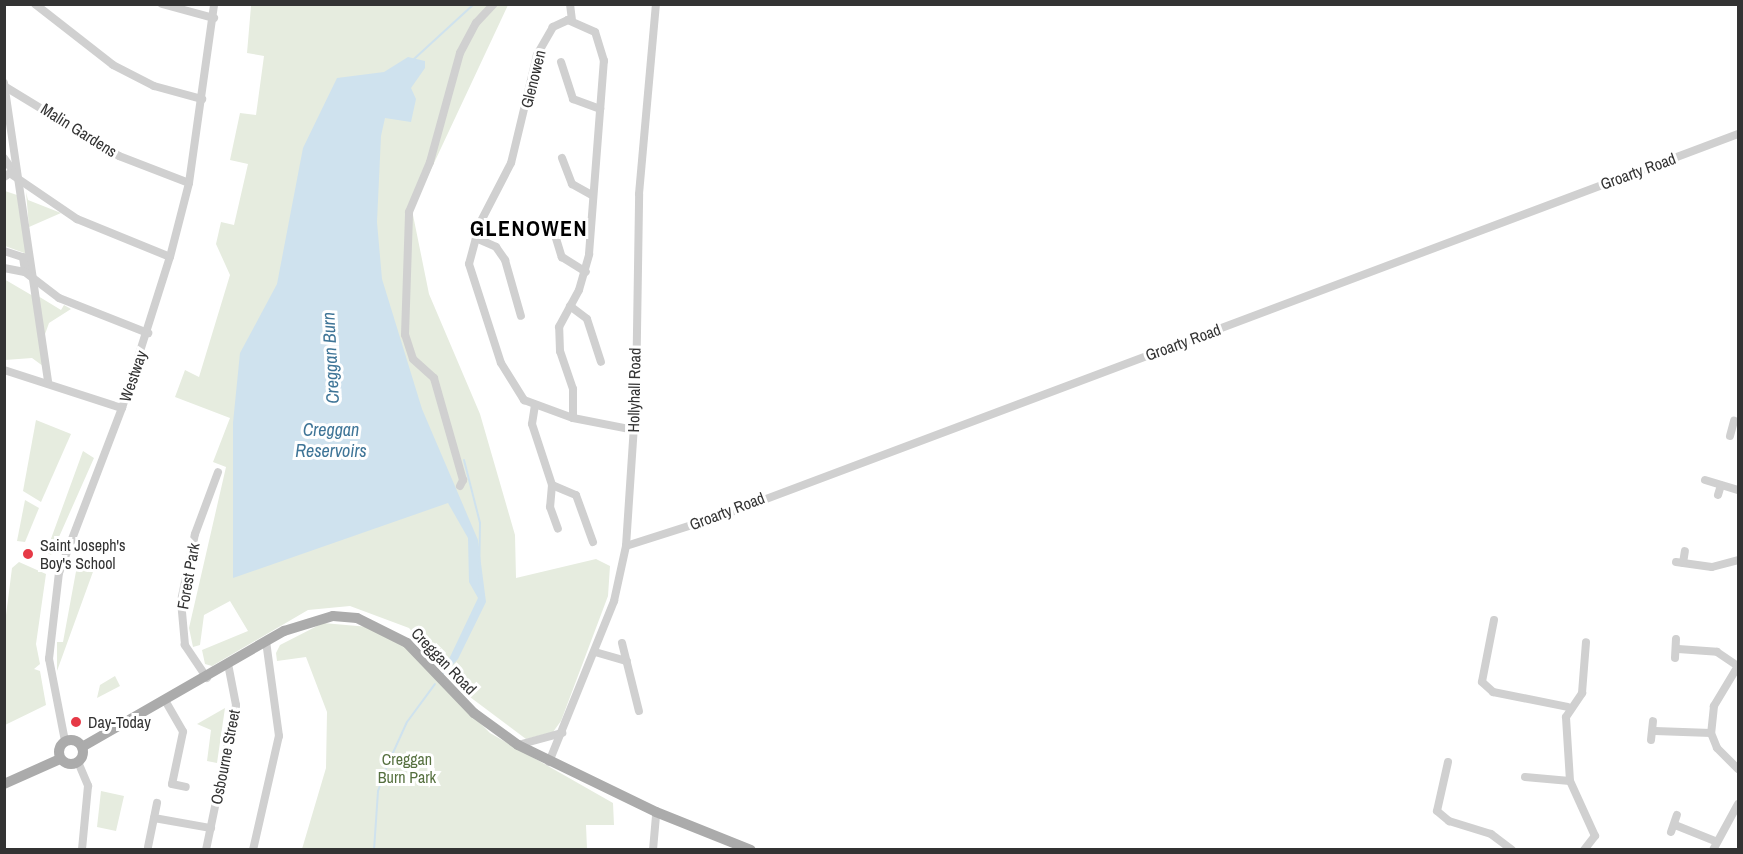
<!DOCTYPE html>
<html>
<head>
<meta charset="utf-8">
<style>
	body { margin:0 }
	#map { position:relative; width:1743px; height:854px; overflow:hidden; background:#fff; font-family:"Archivo Narrow",sans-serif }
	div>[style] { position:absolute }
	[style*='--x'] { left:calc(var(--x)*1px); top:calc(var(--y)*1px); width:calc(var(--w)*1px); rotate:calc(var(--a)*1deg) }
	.green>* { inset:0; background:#e6ecdf }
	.water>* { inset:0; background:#cfe2ee }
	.stream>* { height:2px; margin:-1px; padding:0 1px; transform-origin:1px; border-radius:1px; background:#cfe2ee }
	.minor>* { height:8px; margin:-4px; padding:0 4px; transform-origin:4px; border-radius:4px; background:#d0d0d0 }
	.major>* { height:10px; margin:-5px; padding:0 5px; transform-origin:5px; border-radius:5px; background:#ababab }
	.major>.ring { margin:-5px; padding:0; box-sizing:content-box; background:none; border:10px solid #ababab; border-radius:50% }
	.dots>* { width:16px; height:16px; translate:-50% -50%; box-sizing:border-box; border:3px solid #fff; border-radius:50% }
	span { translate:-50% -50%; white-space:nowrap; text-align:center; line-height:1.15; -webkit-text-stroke:6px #fff; paint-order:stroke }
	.street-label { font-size:16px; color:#333 }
	.poi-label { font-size:16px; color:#333 }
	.left { translate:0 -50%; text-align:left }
	.park-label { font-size:16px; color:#56703f }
	.water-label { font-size:18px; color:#3f7597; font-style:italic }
	.district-label { font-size:22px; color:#000; font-weight:700; letter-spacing:1.5px }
	.frame { position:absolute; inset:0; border:6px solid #333; pointer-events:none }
</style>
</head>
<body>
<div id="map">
	<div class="green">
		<div style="clip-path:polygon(508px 5px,412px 210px,429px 294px,480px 414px,515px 535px,516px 578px,596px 559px,610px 566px,608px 596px,561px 721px,553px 732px,526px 739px,466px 694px,409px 628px,350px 606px,308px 610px,212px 666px,205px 664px,202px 650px,248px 631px,230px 601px,204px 615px,200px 645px,193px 647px,189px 628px,226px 467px,213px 462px,230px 418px,175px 397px,185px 370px,199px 377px,230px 275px,216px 244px,221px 222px,234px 225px,248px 164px,230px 160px,240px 113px,256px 115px,264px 56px,247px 53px,251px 6px)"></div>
		<div style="clip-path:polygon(5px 191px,20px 196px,27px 254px,5px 246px)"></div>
		<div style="clip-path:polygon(26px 192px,28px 200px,61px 213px,29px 227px)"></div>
		<div style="clip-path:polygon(4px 279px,33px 296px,47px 369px,32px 358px,5px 360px)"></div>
		<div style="clip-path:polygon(38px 296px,61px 310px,64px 305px,71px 309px,49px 323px,44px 337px)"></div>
		<div style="clip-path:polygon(36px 420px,71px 434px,41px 502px,23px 491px)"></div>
		<div style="clip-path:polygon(83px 451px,94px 458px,51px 555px,40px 548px,48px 547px)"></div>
		<div style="clip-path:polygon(25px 500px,39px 508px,25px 542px,17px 541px)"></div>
		<div style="clip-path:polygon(72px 560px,94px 569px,57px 671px,57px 642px,63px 642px,77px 566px)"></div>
		<div style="clip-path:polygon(19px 562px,46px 574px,36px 644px,40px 664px,34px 669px,40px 671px,46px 705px,5px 725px,5px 623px,12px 568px)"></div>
		<div style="clip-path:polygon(323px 623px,369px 627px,402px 644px,490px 733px,613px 803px,614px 825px,586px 825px,587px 849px,302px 849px,326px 768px,327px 712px,306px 657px,277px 661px,276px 653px,280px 645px)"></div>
		<div style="clip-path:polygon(115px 676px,120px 686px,97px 698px,100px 685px)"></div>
		<div style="clip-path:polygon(225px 708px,217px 763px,207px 761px,211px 730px,197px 724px)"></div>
		<div style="clip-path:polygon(101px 791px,124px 796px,116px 831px,97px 827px)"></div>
	</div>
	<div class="water">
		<div style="clip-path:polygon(408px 57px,425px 61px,425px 68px,411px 88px,416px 99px,411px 122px,385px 118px,381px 136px,377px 222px,382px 279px,422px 409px,478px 540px,486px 602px,458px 659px,440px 678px,478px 598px,469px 582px,468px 538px,448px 503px,233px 578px,233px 423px,240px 353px,277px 284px,303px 148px,337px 78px,384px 72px)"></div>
	</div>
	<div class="stream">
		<div style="--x:414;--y:59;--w:81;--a:-42.5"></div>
		<div style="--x:464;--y:460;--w:65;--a:75.7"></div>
		<div style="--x:480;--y:523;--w:61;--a:90.9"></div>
		<div style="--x:374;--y:850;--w:59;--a:-86.1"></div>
		<div style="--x:378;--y:791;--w:27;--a:-70"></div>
		<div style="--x:387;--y:766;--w:48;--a:-65.6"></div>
		<div style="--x:407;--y:722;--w:47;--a:-53.6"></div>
	</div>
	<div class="minor">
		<div style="--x:35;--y:4;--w:99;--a:38"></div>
		<div style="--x:113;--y:65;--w:46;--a:27.1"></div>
		<div style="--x:154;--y:86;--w:50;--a:15.2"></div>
		<div style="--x:162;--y:4;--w:54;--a:15.1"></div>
		<div style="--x:570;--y:4;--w:16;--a:83"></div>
		<div style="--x:561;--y:62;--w:39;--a:72"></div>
		<div style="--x:573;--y:99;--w:29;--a:20"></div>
		<div style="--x:4;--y:83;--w:301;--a:81.6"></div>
		<div style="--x:4;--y:86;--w:135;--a:31.3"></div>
		<div style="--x:119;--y:156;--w:75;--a:21.1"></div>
		<div style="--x:4;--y:158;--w:16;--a:55"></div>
		<div style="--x:13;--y:171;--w:11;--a:146"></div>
		<div style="--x:562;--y:158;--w:28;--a:69"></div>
		<div style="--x:572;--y:184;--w:23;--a:29"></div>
		<div style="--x:11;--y:174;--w:80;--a:34.3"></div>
		<div style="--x:77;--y:219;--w:100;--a:22.2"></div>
		<div style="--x:551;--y:222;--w:37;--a:73"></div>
		<div style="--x:562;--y:257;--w:28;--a:32"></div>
		<div style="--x:476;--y:238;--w:22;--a:24"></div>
		<div style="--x:496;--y:247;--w:16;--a:55"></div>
		<div style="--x:505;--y:260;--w:58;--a:74.1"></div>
		<div style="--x:4;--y:251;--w:20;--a:18"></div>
		<div style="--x:23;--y:257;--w:15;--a:82"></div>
		<div style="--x:4;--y:268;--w:21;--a:11"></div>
		<div style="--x:25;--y:272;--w:43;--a:37.4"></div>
		<div style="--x:59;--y:298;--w:96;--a:21.5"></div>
		<div style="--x:570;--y:306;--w:21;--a:37"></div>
		<div style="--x:587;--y:319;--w:45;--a:72"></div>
		<div style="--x:4;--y:370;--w:124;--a:17.9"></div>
		<div style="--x:535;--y:405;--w:19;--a:99"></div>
		<div style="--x:532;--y:424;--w:64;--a:71.8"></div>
		<div style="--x:552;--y:485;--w:22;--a:95"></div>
		<div style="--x:550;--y:507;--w:23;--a:70"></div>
		<div style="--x:573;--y:418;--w:29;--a:-90"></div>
		<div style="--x:573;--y:389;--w:40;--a:-108.9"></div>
		<div style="--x:560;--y:351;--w:24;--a:-92"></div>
		<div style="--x:559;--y:327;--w:42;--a:-61.6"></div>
		<div style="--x:579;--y:290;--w:37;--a:-74"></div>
		<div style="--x:589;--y:254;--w:194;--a:-85.6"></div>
		<div style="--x:604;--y:61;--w:30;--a:-107"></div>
		<div style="--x:595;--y:32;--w:30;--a:-156"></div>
		<div style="--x:568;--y:20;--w:17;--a:155"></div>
		<div style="--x:553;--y:27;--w:32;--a:120"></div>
		<div style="--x:537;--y:55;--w:111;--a:103.5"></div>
		<div style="--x:511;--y:163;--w:68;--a:117.3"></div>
		<div style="--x:480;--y:223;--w:42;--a:105"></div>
		<div style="--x:469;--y:264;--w:104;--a:72.1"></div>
		<div style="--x:501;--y:363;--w:44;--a:58.1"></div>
		<div style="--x:524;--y:400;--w:52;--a:20.2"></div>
		<div style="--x:573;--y:418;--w:62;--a:11.1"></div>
		<div style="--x:1730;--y:436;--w:16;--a:-75"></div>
		<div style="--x:1705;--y:480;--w:34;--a:17"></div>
		<div style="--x:552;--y:485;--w:26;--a:23"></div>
		<div style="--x:576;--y:495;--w:50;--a:70.1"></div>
		<div style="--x:460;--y:486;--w:7;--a:-63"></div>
		<div style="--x:463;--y:480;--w:106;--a:-105.9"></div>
		<div style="--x:434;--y:378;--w:28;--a:-138"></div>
		<div style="--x:413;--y:359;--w:25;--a:-108"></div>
		<div style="--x:405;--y:335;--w:123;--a:-88.1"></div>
		<div style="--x:409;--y:212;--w:54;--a:-67.2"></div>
		<div style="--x:430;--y:162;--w:113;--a:-74.6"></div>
		<div style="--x:460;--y:53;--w:34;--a:-62"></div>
		<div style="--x:476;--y:23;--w:26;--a:-47"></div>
		<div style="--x:1718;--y:495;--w:10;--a:-73"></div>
		<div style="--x:626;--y:546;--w:105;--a:-17.7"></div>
		<div style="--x:726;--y:514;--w:1081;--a:-20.58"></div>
		<div style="--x:1676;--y:562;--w:36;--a:8"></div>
		<div style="--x:1712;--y:567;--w:27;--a:-15"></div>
		<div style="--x:1683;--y:563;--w:12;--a:-81"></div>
		<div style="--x:1494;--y:620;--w:63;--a:101"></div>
		<div style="--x:1482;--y:682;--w:15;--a:42"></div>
		<div style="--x:1493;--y:692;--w:76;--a:11.3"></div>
		<div style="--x:622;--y:643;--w:70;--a:76"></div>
		<div style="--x:1678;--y:649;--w:39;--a:4"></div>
		<div style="--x:1717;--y:652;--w:25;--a:34"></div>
		<div style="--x:595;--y:652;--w:33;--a:16"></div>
		<div style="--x:1675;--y:658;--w:19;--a:-87"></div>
		<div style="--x:1738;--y:666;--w:47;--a:121"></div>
		<div style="--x:1714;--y:706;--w:27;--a:96"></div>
		<div style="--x:1711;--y:733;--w:16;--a:68"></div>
		<div style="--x:1717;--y:748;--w:30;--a:45"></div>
		<div style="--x:207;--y:678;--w:40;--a:-124"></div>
		<div style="--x:185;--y:645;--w:44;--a:-95.2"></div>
		<div style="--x:181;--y:601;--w:68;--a:-78.2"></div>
		<div style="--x:195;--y:534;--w:66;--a:-69.6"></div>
		<div style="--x:166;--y:702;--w:34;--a:60"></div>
		<div style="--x:183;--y:732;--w:53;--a:101.9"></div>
		<div style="--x:172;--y:784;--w:14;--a:12"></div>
		<div style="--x:1655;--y:731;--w:56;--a:2"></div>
		<div style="--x:1651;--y:740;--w:19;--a:-84"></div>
		<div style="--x:65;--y:741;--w:84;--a:-101"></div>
		<div style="--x:49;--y:659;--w:87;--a:-83.4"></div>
		<div style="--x:59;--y:573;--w:177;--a:-69.1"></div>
		<div style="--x:122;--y:408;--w:158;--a:-72.4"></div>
		<div style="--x:170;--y:257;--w:76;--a:-75.6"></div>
		<div style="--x:189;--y:183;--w:181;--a:-82"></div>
		<div style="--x:518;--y:745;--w:46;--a:-15.3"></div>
		<div style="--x:78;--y:762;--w:26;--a:67"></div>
		<div style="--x:88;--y:786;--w:64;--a:95.4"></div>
		<div style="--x:549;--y:762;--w:174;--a:-68"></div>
		<div style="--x:614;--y:601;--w:56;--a:-77.7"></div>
		<div style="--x:626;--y:546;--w:151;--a:-86.2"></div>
		<div style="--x:636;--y:395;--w:201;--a:-89.1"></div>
		<div style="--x:639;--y:194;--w:191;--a:-84.9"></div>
		<div style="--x:1448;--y:762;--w:50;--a:102.7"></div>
		<div style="--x:1437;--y:811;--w:16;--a:40"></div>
		<div style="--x:1449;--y:821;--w:44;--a:17.2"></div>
		<div style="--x:1491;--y:834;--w:26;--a:37"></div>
		<div style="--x:1525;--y:777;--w:45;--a:5.1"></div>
		<div style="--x:154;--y:818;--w:58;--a:10"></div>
		<div style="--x:1675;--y:825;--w:43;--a:21.8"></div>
		<div style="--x:1671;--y:832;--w:18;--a:-71"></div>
		<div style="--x:148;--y:847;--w:45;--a:-78.4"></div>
		<div style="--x:206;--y:850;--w:148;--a:-78.3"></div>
		<div style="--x:236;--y:705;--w:42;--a:-101"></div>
		<div style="--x:253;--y:850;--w:117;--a:-77.2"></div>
		<div style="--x:279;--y:736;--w:96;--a:-97.8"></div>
		<div style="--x:653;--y:850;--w:38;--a:-85"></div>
		<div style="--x:1584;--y:850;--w:18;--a:-52"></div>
		<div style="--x:1595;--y:836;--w:60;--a:-114.4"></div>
		<div style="--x:1570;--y:781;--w:64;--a:-93.6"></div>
		<div style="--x:1566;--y:717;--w:29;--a:-56"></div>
		<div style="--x:1582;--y:693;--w:51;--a:-85.5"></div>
		<div style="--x:1713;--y:850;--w:52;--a:-61.5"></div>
	</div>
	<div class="major">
		<div class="ring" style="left:59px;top:740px;width:14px;height:14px"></div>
		<div style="--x:82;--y:747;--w:233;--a:-29.9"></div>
		<div style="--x:284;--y:631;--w:51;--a:-17"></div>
		<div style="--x:333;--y:616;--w:24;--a:5"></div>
		<div style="--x:357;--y:618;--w:56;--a:26.6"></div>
		<div style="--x:407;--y:643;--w:97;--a:46.3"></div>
		<div style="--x:474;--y:713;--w:54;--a:36"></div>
		<div style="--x:518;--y:745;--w:153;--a:25.9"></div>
		<div style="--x:656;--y:812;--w:102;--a:21.8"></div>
		<div style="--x:4;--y:784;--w:61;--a:-24.1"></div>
	</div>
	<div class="dots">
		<div style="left:28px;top:554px;background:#e63946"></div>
		<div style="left:76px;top:722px;background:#e63946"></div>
	</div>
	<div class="street-label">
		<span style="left:533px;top:79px;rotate:-76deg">Glenowen</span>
		<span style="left:79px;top:130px;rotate:32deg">Malin Gardens</span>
		<span style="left:1638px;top:171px;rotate:-20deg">Groarty Road</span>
		<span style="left:1183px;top:342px;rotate:-20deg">Groarty Road</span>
		<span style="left:133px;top:376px;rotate:-71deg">Westway</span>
		<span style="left:634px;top:390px;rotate:-89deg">Hollyhall Road</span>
		<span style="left:727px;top:511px;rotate:-21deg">Groarty Road</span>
		<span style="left:188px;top:576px;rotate:-80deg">Forest Park</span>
		<span style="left:444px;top:661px;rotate:46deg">Creggan Road</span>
		<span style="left:225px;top:757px;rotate:-79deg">Osbourne Street</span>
	</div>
	<div class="poi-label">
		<span class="left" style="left:40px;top:554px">Saint Joseph's<br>Boy's School</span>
		<span class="left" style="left:88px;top:722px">Day-Today</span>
	</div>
	<div class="park-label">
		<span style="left:407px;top:768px">Creggan<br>Burn Park</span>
	</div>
	<div class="water-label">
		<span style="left:331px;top:358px;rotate:-93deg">Creggan Burn</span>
		<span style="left:331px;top:441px">Creggan<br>Reservoirs</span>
	</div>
	<div class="district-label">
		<span style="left:529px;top:229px">GLENOWEN</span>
	</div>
	<div class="frame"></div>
</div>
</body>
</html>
